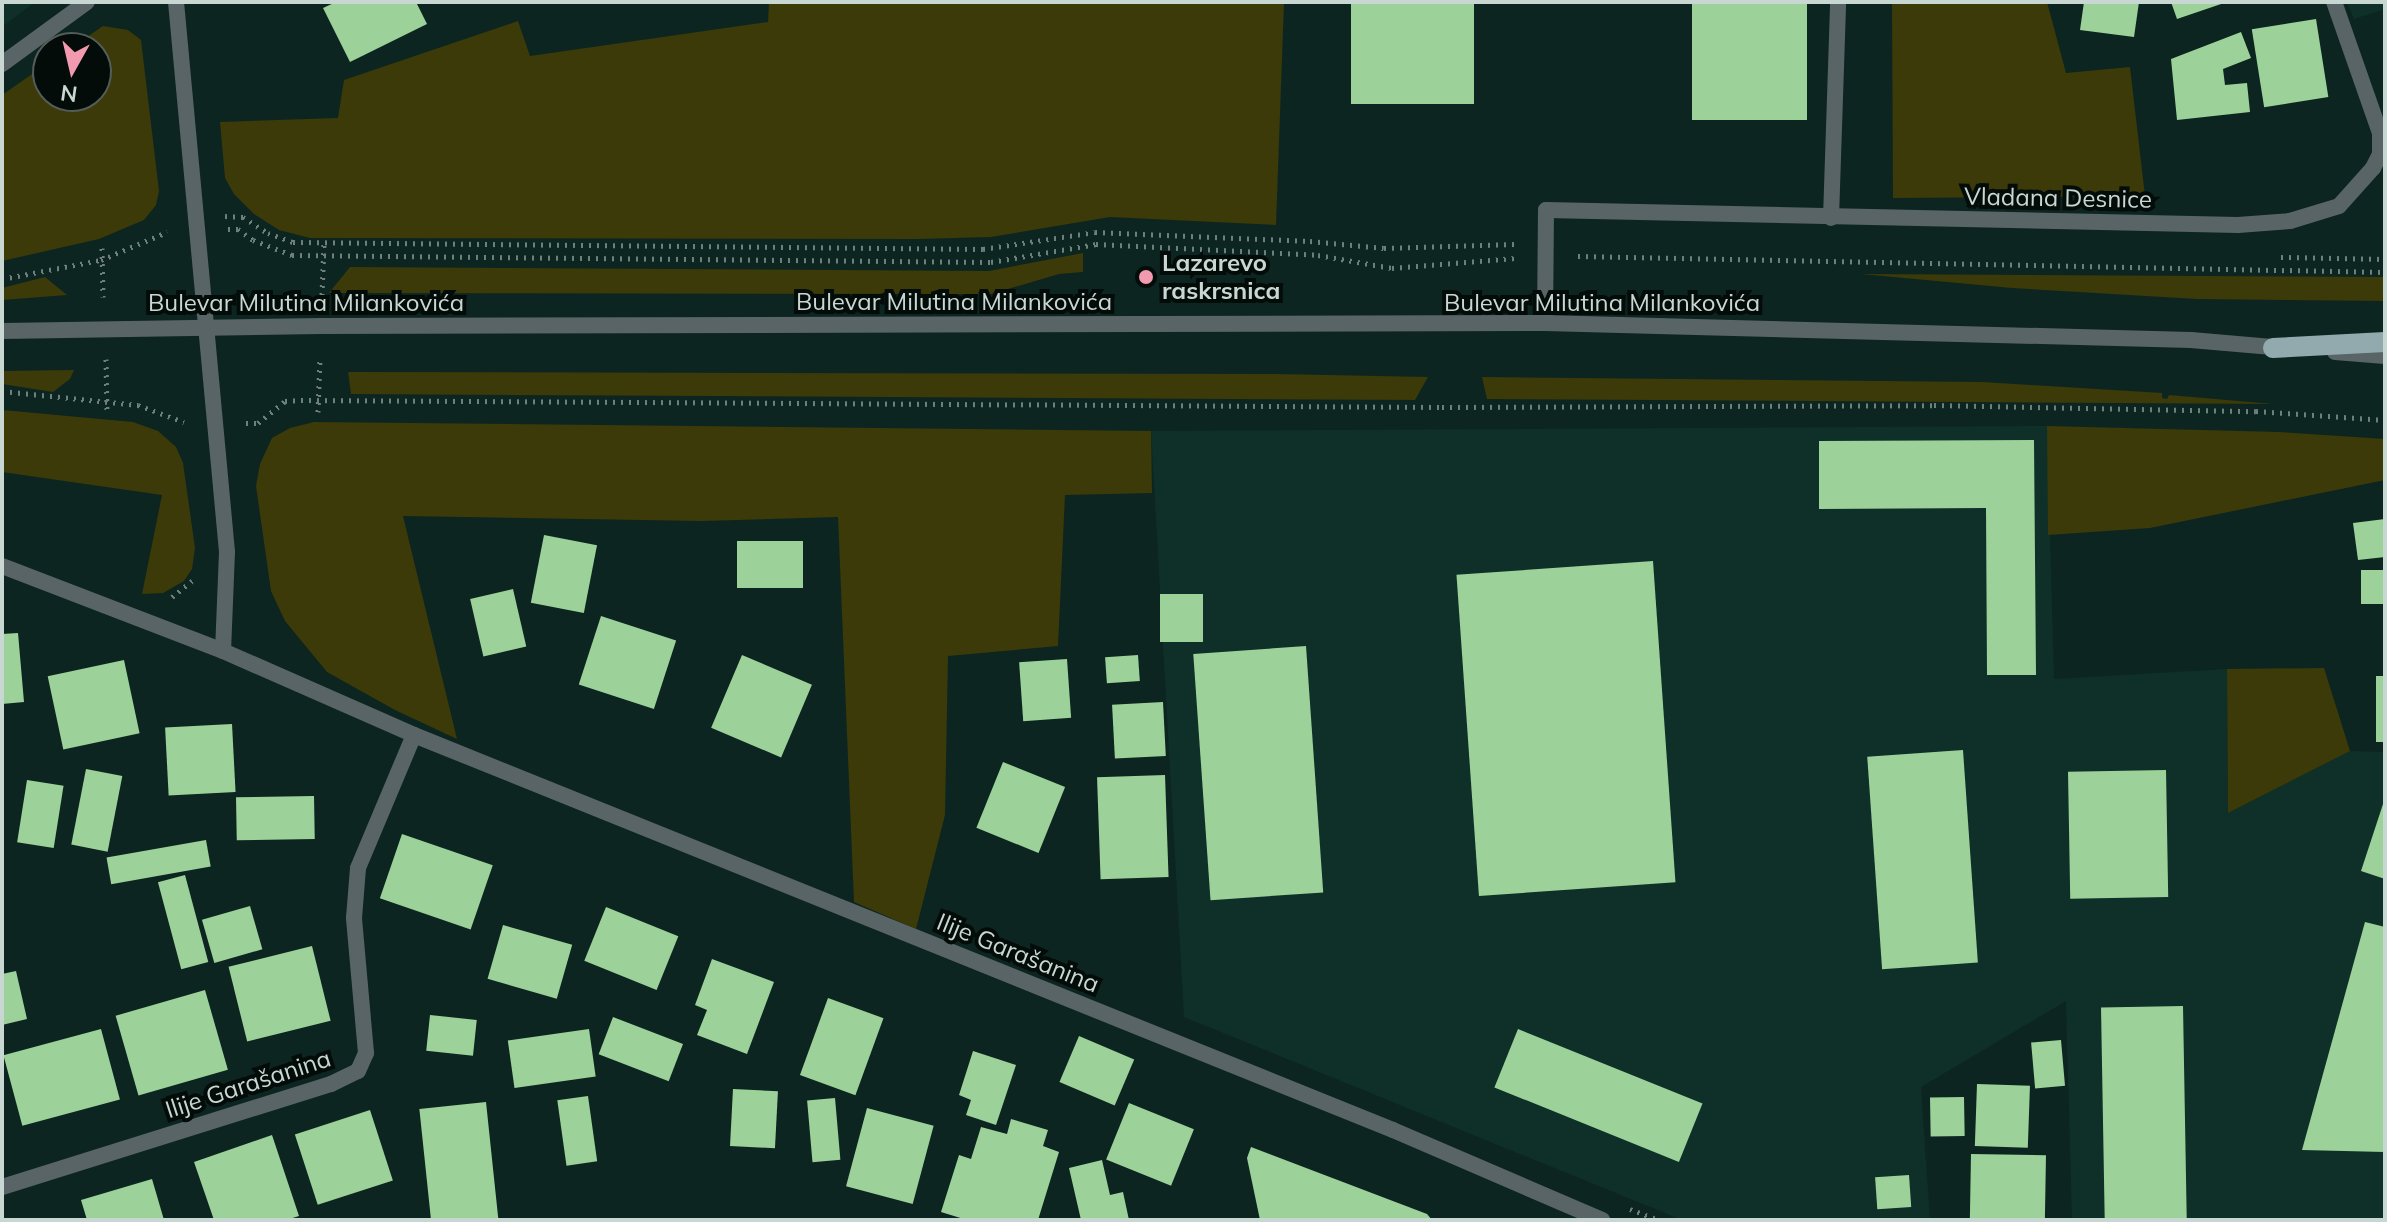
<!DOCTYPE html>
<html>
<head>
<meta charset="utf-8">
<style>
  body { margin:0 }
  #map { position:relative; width:2387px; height:1222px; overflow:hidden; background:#0d2520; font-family:Mulish,sans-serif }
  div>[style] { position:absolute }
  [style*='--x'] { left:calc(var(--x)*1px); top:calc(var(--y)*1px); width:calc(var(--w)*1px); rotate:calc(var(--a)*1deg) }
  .built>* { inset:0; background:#0e3029 }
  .green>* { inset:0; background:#3b3a08 }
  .building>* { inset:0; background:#9cd299; transform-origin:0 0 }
  .path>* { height:5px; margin-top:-2.5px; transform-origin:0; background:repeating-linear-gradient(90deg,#6d807c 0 2px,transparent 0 8px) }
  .service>* { height:16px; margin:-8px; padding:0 8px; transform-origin:8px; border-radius:8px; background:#596467 }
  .minor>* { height:16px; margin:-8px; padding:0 8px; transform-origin:8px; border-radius:8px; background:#596467 }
  .tertiary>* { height:16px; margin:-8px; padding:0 8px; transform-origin:8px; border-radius:8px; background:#596467 }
  .primary>* { height:20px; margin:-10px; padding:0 10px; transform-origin:10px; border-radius:10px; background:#92a9ae }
  .dots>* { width:22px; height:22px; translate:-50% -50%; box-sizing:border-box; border:4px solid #040c0a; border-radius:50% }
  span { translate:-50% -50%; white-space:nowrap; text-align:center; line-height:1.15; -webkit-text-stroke:8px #040c0a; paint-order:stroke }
  .street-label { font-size:24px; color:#c9d7d3 }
  .poi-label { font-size:24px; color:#c9d7d3; font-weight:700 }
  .left { translate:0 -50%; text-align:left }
  .frame { position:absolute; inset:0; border:4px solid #c9d7d3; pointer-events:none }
  .north { position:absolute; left:32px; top:32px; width:80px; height:80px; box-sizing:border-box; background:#040c0a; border:2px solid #535d5a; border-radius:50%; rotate:188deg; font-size:22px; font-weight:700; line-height:32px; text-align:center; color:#c9d7d3 }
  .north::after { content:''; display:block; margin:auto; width:28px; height:36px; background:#f29aaf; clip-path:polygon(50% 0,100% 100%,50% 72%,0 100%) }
</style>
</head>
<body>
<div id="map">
  <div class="built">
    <div style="clip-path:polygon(2px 2px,35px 2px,2px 27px)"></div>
    <div style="clip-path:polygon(2347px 2px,2385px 2px,2385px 9px,2354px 19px)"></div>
    <div style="clip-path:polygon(2047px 426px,2054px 679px,2227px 669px,2228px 813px,2350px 751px,2385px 752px,2385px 1220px,2072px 1220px,2066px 1001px,1921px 1087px,1930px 1220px,1682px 1220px,1184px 1017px,1151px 431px)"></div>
  </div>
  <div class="green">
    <div style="clip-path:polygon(769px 2px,1284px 2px,1276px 225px,1110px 217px,991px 237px,917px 239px,310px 238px,279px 230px,254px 214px,234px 194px,225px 178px,220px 122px,338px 118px,344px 80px,518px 21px,530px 56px,768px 22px)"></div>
    <div style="clip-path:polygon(1892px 2px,2047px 2px,2066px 73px,2130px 67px,2145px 196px,1893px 198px)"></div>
    <div style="clip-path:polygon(103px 26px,128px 30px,141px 40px,159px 191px,156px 205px,144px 220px,99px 239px,2px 261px,2px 95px,48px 63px,48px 96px,96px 96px,96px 48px,71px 48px)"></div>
    <div style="clip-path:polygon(1083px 253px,1083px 272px,1059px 274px,991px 294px,329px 293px,350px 267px,989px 271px)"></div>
    <div style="clip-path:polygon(1861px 274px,2385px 277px,2385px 301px,2197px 299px,2012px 288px)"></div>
    <div style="clip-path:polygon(45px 277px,67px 295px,2px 300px,2px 288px)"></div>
    <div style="clip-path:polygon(74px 370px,70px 379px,53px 392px,2px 384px,2px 371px)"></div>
    <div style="clip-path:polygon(348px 372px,1276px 374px,1428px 377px,1415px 400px,351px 394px)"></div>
    <div style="clip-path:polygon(1482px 377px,1983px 382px,2162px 393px,2162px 398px,2167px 399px,2169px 395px,2273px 404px,1487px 399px)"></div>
    <div style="clip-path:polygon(2px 410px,133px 422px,158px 431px,176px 447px,183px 463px,195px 548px,192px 569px,184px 581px,163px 593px,142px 594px,162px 495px,2px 472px)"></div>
    <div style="clip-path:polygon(314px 422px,1151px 431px,1152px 493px,1065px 495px,1058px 646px,948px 656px,945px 815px,916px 929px,854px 902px,838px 517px,702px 521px,403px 516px,457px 739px,395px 710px,327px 672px,285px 621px,271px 591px,256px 486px,260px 464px,272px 438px,290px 428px)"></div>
    <div style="clip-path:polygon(2047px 426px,2279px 432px,2385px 439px,2385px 480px,2150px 528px,2048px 535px)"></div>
    <div style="clip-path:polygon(2324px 668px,2350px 751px,2228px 813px,2227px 669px)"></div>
  </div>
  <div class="building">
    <div style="clip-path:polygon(336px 2px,416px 2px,427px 24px,350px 62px,323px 8px)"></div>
    <div style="left:1351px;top:2px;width:123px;height:102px"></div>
    <div style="left:1692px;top:2px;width:115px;height:118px"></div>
    <div style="clip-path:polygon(2084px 2px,2139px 2px,2134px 37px,2080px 30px)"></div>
    <div style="clip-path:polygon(2171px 2px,2224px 2px,2224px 3px,2177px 19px)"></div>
    <div style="left:2316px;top:19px;width:79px;height:65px;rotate:81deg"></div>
    <div style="clip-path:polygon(2241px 32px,2251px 58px,2223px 69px,2225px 85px,2247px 83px,2250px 112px,2177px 120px,2171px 59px)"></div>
    <div style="clip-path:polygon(2034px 440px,2036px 675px,1987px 675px,1986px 508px,1819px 509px,1819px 441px)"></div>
    <div style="clip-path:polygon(2385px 519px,2385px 557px,2358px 560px,2353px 523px)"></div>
    <div style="left:544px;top:535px;width:54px;height:69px;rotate:11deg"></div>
    <div style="left:737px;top:541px;width:66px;height:47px"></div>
    <div style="left:1653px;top:561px;width:322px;height:197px;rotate:86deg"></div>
    <div style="left:2385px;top:570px;width:34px;height:24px;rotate:90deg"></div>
    <div style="left:513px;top:589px;width:59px;height:44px;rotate:77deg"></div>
    <div style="left:1160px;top:594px;width:43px;height:48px"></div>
    <div style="left:601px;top:616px;width:79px;height:72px;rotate:18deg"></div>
    <div style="clip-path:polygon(18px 633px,24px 702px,2px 704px,2px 634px)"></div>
    <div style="left:1306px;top:646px;width:247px;height:113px;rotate:86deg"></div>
    <div style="left:742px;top:655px;width:76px;height:79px;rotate:23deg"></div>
    <div style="left:1138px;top:655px;width:26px;height:33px;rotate:86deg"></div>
    <div style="left:1067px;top:659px;width:59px;height:48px;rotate:86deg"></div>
    <div style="left:124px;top:660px;width:75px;height:78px;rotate:78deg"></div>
    <div style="left:2376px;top:676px;width:9px;height:66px"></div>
    <div style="left:1163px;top:702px;width:54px;height:51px;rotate:87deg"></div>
    <div style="left:232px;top:724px;width:68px;height:67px;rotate:87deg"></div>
    <div style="left:1963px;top:750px;width:213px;height:96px;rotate:86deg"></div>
    <div style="left:1003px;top:762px;width:67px;height:71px;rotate:22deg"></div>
    <div style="left:86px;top:769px;width:37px;height:77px;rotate:11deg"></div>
    <div style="left:2166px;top:770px;width:127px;height:98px;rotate:89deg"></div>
    <div style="left:1165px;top:775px;width:102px;height:68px;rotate:88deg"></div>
    <div style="left:27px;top:780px;width:37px;height:63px;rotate:9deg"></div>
    <div style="left:314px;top:796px;width:43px;height:78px;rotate:89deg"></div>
    <div style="clip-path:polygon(2385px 798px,2385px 879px,2361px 871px)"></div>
    <div style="left:402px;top:834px;width:96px;height:68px;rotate:19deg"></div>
    <div style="left:206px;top:840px;width:27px;height:101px;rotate:80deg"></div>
    <div style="left:185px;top:875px;width:90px;height:28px;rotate:75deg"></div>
    <div style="left:250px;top:906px;width:45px;height:50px;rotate:74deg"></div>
    <div style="left:606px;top:907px;width:78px;height:58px;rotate:22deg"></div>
    <div style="clip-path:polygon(2365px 922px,2385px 927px,2385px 1152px,2302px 1150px)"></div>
    <div style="left:503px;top:925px;width:72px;height:56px;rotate:16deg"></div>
    <div style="left:312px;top:946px;width:77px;height:86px;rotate:76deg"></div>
    <div style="clip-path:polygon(712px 959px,774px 982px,747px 1054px,697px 1035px,707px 1010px,695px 1005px)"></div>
    <div style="clip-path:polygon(16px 971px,27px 1019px,2px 1025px,2px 974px)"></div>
    <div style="left:205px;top:990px;width:83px;height:93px;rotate:74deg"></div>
    <div style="left:828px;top:998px;width:59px;height:82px;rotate:20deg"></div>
    <div style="left:2183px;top:1006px;width:214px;height:82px;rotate:89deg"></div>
    <div style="left:430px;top:1015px;width:47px;height:36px;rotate:6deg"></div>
    <div style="left:613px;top:1017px;width:75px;height:40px;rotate:21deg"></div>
    <div style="left:101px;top:1029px;width:73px;height:101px;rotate:75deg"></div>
    <div style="left:589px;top:1029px;width:48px;height:82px;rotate:82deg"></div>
    <div style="left:1518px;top:1029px;width:199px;height:63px;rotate:22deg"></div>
    <div style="left:1079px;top:1036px;width:60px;height:50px;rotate:23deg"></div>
    <div style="left:2061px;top:1040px;width:46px;height:30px;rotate:85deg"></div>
    <div style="clip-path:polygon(973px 1051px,1016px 1065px,996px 1125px,966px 1115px,971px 1100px,959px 1095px)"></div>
    <div style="left:1977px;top:1084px;width:53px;height:62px;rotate:2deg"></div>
    <div style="left:733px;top:1089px;width:45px;height:57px;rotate:3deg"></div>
    <div style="left:588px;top:1096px;width:66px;height:31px;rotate:82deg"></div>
    <div style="left:1964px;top:1097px;width:39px;height:34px;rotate:89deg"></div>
    <div style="left:835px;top:1098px;width:62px;height:28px;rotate:85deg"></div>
    <div style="left:486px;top:1102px;width:119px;height:67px;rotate:84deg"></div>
    <div style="left:1129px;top:1103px;width:70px;height:61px;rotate:22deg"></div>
    <div style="left:867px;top:1108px;width:69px;height:81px;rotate:15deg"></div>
    <div style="left:370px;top:1110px;width:74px;height:79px;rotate:72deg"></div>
    <div style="clip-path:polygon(1011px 1119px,1048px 1130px,1043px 1146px,1059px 1152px,1038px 1220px,967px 1220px,941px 1212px,959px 1155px,971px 1159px,981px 1127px,1007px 1134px)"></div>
    <div style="clip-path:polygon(272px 1135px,299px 1216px,286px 1220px,214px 1220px,194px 1162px)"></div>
    <div style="clip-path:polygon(1251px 1147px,1427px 1214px,1432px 1220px,1260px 1220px,1247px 1158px)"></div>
    <div style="left:1971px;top:1154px;width:75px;height:66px;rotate:1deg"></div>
    <div style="clip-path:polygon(1102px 1160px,1110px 1195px,1123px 1192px,1129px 1220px,1081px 1220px,1069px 1168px)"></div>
    <div style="left:1909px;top:1175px;width:32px;height:34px;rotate:86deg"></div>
    <div style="clip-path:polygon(152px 1179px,164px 1220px,87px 1220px,81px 1200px)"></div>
  </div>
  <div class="path">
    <div style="--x:225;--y:216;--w:18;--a:3"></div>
    <div style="--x:243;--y:217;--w:30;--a:33"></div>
    <div style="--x:268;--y:233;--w:27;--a:20"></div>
    <div style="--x:293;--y:242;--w:690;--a:0.58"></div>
    <div style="--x:983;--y:249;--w:113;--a:-8.6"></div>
    <div style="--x:1095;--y:232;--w:215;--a:2.4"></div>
    <div style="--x:1310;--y:241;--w:74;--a:5.4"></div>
    <div style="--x:1384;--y:248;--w:131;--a:-1.7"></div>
    <div style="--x:228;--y:229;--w:10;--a:0"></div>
    <div style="--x:238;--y:229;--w:19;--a:36"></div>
    <div style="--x:253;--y:240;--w:42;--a:21"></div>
    <div style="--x:292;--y:255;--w:699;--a:0.57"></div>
    <div style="--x:991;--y:262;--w:107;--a:-9.7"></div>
    <div style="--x:1096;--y:244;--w:222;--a:2.8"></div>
    <div style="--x:1318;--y:255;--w:75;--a:10"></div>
    <div style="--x:1392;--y:268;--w:124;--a:-4.6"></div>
    <div style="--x:102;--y:248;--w:49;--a:88.8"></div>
    <div style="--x:1578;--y:256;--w:807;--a:1.14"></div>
    <div style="--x:2281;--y:257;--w:104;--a:1.1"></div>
    <div style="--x:2;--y:279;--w:101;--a:-10.9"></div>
    <div style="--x:101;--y:260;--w:72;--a:-23"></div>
    <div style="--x:322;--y:295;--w:52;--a:-87.8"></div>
    <div style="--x:106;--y:359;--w:51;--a:88.9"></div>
    <div style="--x:2;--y:391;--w:137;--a:5.9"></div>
    <div style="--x:138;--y:405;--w:49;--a:20.3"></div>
    <div style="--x:318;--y:412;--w:55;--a:-87.9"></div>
    <div style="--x:246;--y:423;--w:12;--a:0"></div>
    <div style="--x:258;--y:423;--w:35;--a:-39"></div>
    <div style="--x:285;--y:401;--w:16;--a:-4"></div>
    <div style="--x:301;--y:400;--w:1141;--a:0.35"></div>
    <div style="--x:1442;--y:407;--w:492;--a:-0.2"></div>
    <div style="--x:1934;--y:405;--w:322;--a:1.1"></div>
    <div style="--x:2256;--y:411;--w:129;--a:4"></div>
    <div style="--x:172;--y:597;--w:26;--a:-39"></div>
    <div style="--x:1630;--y:1209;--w:31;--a:21"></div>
  </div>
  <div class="service">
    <div style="--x:1831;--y:218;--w:216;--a:-88.1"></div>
  </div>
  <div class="minor">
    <div style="--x:176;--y:2;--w:552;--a:84.7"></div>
    <div style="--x:227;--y:552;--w:99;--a:92.3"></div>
    <div style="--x:2;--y:64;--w:105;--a:-36.1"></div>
    <div style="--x:1545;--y:323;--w:113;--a:-89.5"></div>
    <div style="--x:1546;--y:210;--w:692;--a:1.24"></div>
    <div style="--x:2238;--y:225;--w:52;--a:-4.4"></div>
    <div style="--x:2290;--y:221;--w:51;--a:-17"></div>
    <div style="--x:2339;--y:206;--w:51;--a:-48.2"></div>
    <div style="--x:2373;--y:168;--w:16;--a:-63"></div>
    <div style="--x:2380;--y:154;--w:21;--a:-90"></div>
    <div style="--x:2380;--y:133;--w:139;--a:-109.3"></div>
    <div style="--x:2;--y:566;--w:237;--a:21"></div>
    <div style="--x:223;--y:651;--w:209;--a:23.7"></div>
    <div style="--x:414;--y:735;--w:1056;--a:21.97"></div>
    <div style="--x:1393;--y:1130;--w:228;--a:23.3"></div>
    <div style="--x:2;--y:1187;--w:345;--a:-17.4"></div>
    <div style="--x:331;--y:1084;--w:30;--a:-26"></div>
    <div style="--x:358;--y:1071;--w:20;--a:-66"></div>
    <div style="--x:366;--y:1053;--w:136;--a:-95.1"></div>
    <div style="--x:354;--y:918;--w:50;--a:-85.4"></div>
    <div style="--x:358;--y:868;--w:144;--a:-67.2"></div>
  </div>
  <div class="tertiary">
    <div style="--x:2;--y:331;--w:319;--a:-0.9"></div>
    <div style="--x:321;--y:326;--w:1224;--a:-0.14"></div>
    <div style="--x:1545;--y:323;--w:646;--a:1.51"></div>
    <div style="--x:2191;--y:340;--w:93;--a:4.9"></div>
    <div style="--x:2335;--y:352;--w:50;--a:4.6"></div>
  </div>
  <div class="primary">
    <div style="--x:2273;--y:348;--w:112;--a:-3.1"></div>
  </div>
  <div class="dots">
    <div style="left:1146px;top:277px;background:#f29aaf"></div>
  </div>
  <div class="street-label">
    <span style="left:2058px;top:198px;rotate:1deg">Vladana Desnice</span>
    <span style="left:954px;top:302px">Bulevar Milutina Milankovića</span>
    <span style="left:306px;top:303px">Bulevar Milutina Milankovića</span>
    <span style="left:1602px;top:303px">Bulevar Milutina Milankovića</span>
    <span style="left:1018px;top:953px;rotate:22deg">Ilije Garašanina</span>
    <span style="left:248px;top:1084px;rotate:-18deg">Ilije Garašanina</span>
  </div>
  <div class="poi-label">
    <span class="left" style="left:1162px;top:277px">Lazarevo<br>raskrsnica</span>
  </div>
  <div class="frame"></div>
  <div class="north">N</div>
</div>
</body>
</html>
